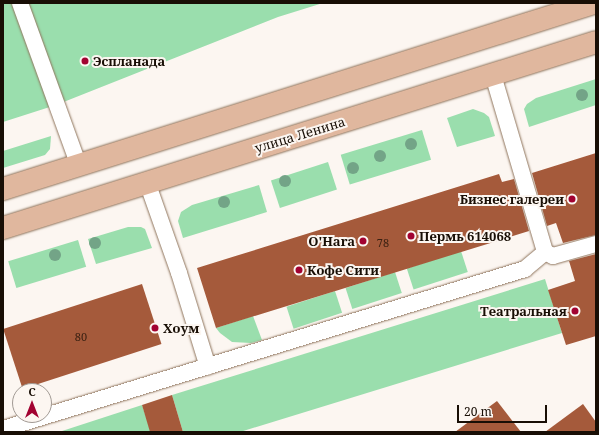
<!DOCTYPE html>
<html>
<head>
<meta charset="utf-8">
<style>
  body { margin:0 }
  #map { position:relative; width:599px; height:435px; overflow:hidden; background:#fcf6f1; font-family:"Noto Serif",serif }
  div>[style] { position:absolute }
  [style*='--x'] { left:calc(var(--x)*1px); top:calc(var(--y)*1px); width:calc(var(--w)*1px); rotate:calc(var(--a)*1deg) }
  .green>* { inset:0; background:#9adead; transform-origin:0 0 }
  .building>* { inset:0; background:#a55a3b; transform-origin:0 0 }
  .roads { filter:drop-shadow(0 0 1px #8f755d) drop-shadow(0 0 1px #8f755d) }
  .service>* { height:16px; margin:-8px; padding:0 8px; transform-origin:8px; border-radius:8px; background:#fff }
  .primary>* { height:22px; margin:-11px; padding:0 11px; transform-origin:11px; border-radius:11px; background:#e0b79e }
  .trees>* { width:12px; height:12px; margin:-6px; border-radius:50%; background:#73a487 }
  .dots>* { width:11px; height:11px; translate:-50% -50%; box-sizing:border-box; border:2px solid #fcf6f1; border-radius:50% }
  span { translate:-50% -50%; white-space:nowrap; text-align:center; line-height:1.15; -webkit-text-stroke:4px #fcf6f1; paint-order:stroke }
  .number-label { font-size:11px; color:#3b2112 }
  .number-label span { -webkit-text-stroke-width:0 }
  .poi-label { font-size:13px; color:#180e05; font-weight:700 }
  .left { translate:0 -50%; text-align:left }
  .right { translate:-100% -50%; text-align:right }
  .street-label { font-size:13px; color:#180e05 }
  .frame { position:absolute; inset:0; border:4px solid #180e05; pointer-events:none }
  .north { position:absolute; left:12px; top:383px; width:40px; height:40px; box-sizing:border-box; background:#fcf6f1; border:1px solid #a19993; border-radius:50%; rotate:0deg; font-size:11px; font-weight:700; line-height:16px; text-align:center; color:#180e05 }
  .north::after { content:''; display:block; margin:auto; width:14px; height:18px; background:#a20231; clip-path:polygon(50% 0,100% 100%,50% 72%,0 100%) }
  .scale { position:absolute; left:457px; top:405px; width:90px; height:18px; box-sizing:border-box; border:2px solid #180e05; border-top:0; padding-left:5px; font-size:12px; line-height:14px; white-space:nowrap; color:#180e05; -webkit-text-stroke:3px #fcf6f1; paint-order:stroke }
</style>
</head>
<body>
<div id="map">
  <div class="green">
    <div style="clip-path:polygon(3px 3px,323px 3px,278px 17px,56px 105px,3px 122px)"></div>
    <div style="clip-path:polygon(596px 79px,596px 105px,529px 127px,524px 109px,527px 104px,536px 98px)"></div>
    <div style="clip-path:polygon(473px 109px,484px 113px,489px 117px,495px 136px,457px 147px,447px 118px)"></div>
    <div style="left:422px;top:130px;width:31px;height:85px;rotate:73deg"></div>
    <div style="clip-path:polygon(51px 136px,50px 149px,45px 155px,3px 168px,3px 151px)"></div>
    <div style="left:328px;top:162px;width:29px;height:60px;rotate:72deg"></div>
    <div style="clip-path:polygon(259px 185px,267px 212px,183px 238px,178px 221px,181px 212px,192px 205px)"></div>
    <div style="clip-path:polygon(128px 227px,141px 227px,145px 229px,152px 248px,96px 264px,88px 239px)"></div>
    <div style="left:78px;top:240px;width:28px;height:73px;rotate:73deg"></div>
    <div style="left:461px;top:251px;width:22px;height:57px;rotate:72deg"></div>
    <div style="left:395px;top:272px;width:22px;height:52px;rotate:72deg"></div>
    <div style="clip-path:polygon(545px 279px,562px 333px,240px 432px,183px 432px,172px 395px)"></div>
    <div style="left:335px;top:291px;width:23px;height:51px;rotate:72deg"></div>
    <div style="clip-path:polygon(253px 316px,262px 340px,251px 343px,232px 342px,220px 333px,216px 328px)"></div>
    <div style="clip-path:polygon(142px 405px,151px 432px,59px 432px)"></div>
  </div>
  <div class="building">
    <div style="clip-path:polygon(596px 153px,596px 235px,563px 243px,556px 223px,547px 226px,532px 173px)"></div>
    <div style="clip-path:polygon(499px 174px,502px 182px,514px 179px,529px 231px,216px 328px,197px 268px)"></div>
    <div style="clip-path:polygon(596px 254px,596px 336px,566px 345px,548px 290px,575px 281px,569px 261px)"></div>
    <div style="left:142px;top:284px;width:63px;height:146px;rotate:72deg"></div>
    <div style="clip-path:polygon(172px 395px,183px 432px,150px 432px,142px 405px)"></div>
    <div style="clip-path:polygon(497px 401px,521px 432px,455px 432px)"></div>
    <div style="clip-path:polygon(583px 404px,596px 422px,596px 432px,545px 432px)"></div>
  </div>
  <div class="roads">
    <div class="service">
      <div style="--x:20;--y:3;--w:173;--a:70.1"></div>
      <div style="--x:493;--y:75;--w:184;--a:73.6"></div>
      <div style="--x:545;--y:252;--w:9;--a:27"></div>
      <div style="--x:553;--y:256;--w:45;--a:-15.6"></div>
      <div style="--x:147;--y:182;--w:96;--a:70.6"></div>
      <div style="--x:179;--y:273;--w:98;--a:72.9"></div>
      <div style="--x:3;--y:429;--w:546;--a:-17.04"></div>
      <div style="--x:525;--y:269;--w:26;--a:-40"></div>
    </div>
    <div class="primary">
      <div style="--x:3;--y:189;--w:620;--a:-17.47"></div>
      <div style="--x:3;--y:228;--w:621;--a:-17.41"></div>
    </div>
  </div>
  <div class="trees">
    <div style="left:582px;top:95px"></div>
    <div style="left:411px;top:144px"></div>
    <div style="left:380px;top:156px"></div>
    <div style="left:353px;top:168px"></div>
    <div style="left:285px;top:181px"></div>
    <div style="left:224px;top:202px"></div>
    <div style="left:95px;top:243px"></div>
    <div style="left:55px;top:255px"></div>
  </div>
  <div class="dots">
    <div style="left:85px;top:61px;background:#a20231"></div>
    <div style="left:572px;top:199px;background:#a20231"></div>
    <div style="left:411px;top:236px;background:#a20231"></div>
    <div style="left:363px;top:241px;background:#a20231"></div>
    <div style="left:299px;top:270px;background:#a20231"></div>
    <div style="left:575px;top:311px;background:#a20231"></div>
    <div style="left:155px;top:328px;background:#a20231"></div>
  </div>
  <div class="number-label">
    <span style="left:383px;top:243px">78</span>
    <span style="left:81px;top:337px">80</span>
  </div>
  <div class="poi-label">
    <span class="left" style="left:93px;top:61px">Эспланада</span>
    <span class="right" style="left:564px;top:199px">Бизнес галереи</span>
    <span class="left" style="left:419px;top:236px">Пермь 614068</span>
    <span class="right" style="left:355px;top:241px">O'Hara</span>
    <span class="left" style="left:307px;top:270px">Кофе Сити</span>
    <span class="right" style="left:567px;top:311px">Театральная</span>
    <span class="left" style="left:163px;top:328px">Хоум</span>
  </div>
  <div class="street-label">
    <span style="left:300px;top:135px;rotate:-17deg">улица Ленина</span>
  </div>
  <div class="frame"></div>
  <div class="north">С</div>
  <div class="scale">20 m</div>
</div>
</body>
</html>
